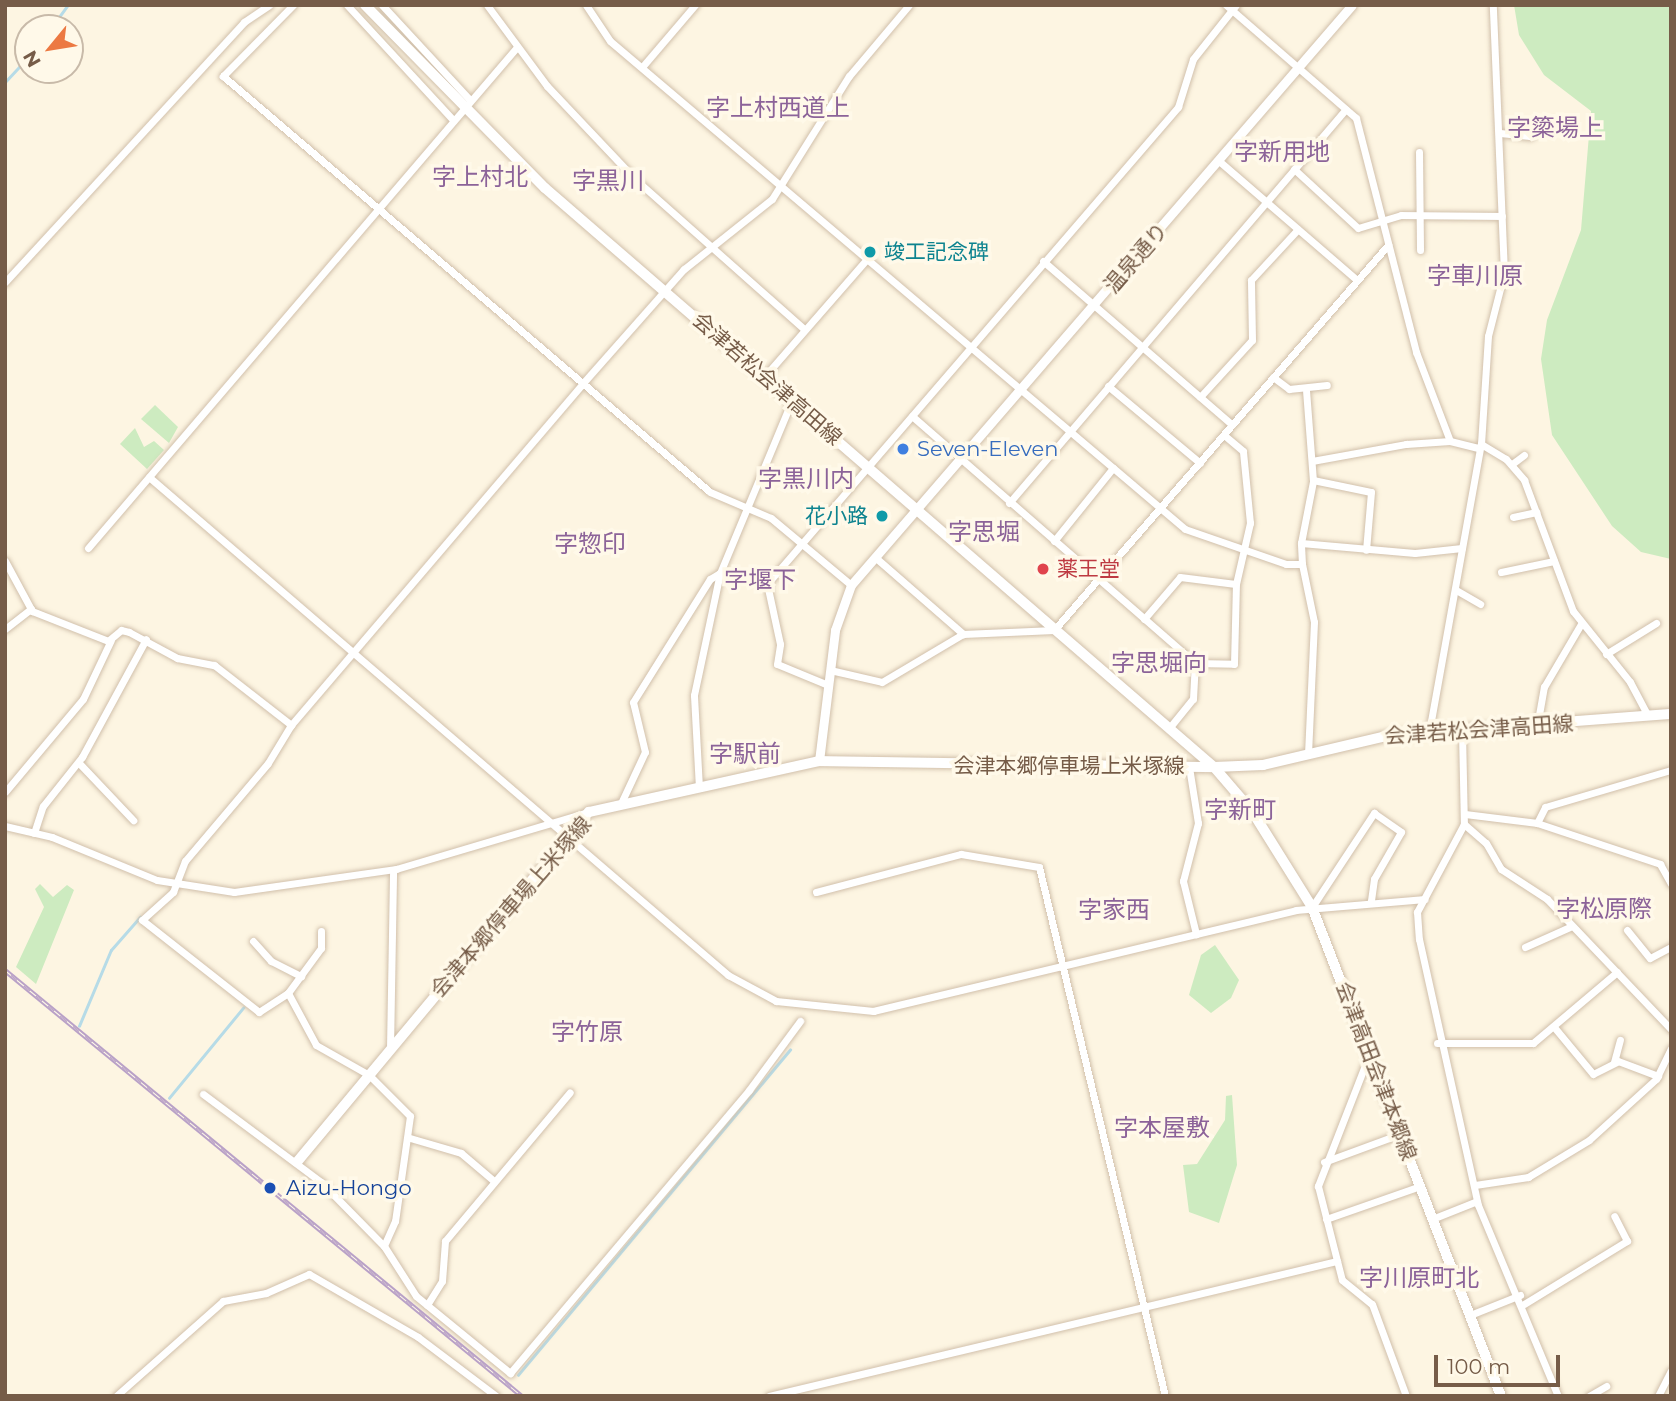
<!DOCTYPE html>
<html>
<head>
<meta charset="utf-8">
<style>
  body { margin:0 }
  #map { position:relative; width:1676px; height:1401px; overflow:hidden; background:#fdf5e2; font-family:Montserrat,"Noto Sans JP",sans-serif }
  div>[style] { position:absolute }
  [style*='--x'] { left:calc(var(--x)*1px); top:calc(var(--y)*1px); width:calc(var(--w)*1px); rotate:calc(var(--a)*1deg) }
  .green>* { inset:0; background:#cdebc0 }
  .stream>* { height:2.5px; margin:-1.25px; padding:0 1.25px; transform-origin:1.25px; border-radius:1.25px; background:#b6dbe7 }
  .roads { filter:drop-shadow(0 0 2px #d1c0ab) drop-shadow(0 0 2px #d1c0ab) }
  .minor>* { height:7px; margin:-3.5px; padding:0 3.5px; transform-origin:3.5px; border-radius:3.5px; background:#fff }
  .tertiary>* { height:9px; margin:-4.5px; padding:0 4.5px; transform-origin:4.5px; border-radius:4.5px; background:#fff }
  .secondary>* { height:10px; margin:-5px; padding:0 5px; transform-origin:5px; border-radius:5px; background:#fff }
  .rail>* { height:5px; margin-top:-2.5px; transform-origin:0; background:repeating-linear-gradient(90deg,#fff9e9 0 8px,#b9a1c7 0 16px); box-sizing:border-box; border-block:2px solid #b9a1c7 }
  .dots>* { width:19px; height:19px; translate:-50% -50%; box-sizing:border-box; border:4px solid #fff9e9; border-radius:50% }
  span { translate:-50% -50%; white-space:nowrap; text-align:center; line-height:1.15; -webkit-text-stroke:7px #fff9e9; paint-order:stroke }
  .culture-label { font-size:21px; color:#0d838f }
  .left { translate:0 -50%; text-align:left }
  .right { translate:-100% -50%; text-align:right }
  .street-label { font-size:21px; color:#765c48 }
  .shop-label { font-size:21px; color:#366cbe }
  .health-label { font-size:21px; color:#be3a42 }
  .transit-label { font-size:21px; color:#164399 }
  .quarter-label { font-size:24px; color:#8c6399 }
  .frame { position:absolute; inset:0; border:7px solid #765c48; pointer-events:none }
  .north { position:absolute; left:14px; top:14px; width:70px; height:70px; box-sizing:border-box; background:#fff9e9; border:2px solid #c8baa9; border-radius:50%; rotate:240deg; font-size:19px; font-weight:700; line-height:28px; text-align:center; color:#765c48 }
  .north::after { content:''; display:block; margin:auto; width:24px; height:32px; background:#ec7942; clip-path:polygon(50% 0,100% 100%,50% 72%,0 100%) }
  .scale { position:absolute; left:1434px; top:1355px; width:126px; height:32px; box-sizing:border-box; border:4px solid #765c48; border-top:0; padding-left:9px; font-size:21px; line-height:24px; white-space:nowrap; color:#765c48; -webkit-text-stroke:5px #fff9e9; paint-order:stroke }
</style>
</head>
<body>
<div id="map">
  <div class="green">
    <div style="clip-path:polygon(1514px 5px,1671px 5px,1671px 559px,1641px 552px,1612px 526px,1552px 435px,1541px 359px,1547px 320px,1581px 230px,1591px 111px,1544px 75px,1519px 35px)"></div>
    <div style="clip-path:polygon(155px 405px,178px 427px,169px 443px,141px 419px)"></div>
    <div style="clip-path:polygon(135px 428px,144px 447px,154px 441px,164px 450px,147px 469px,120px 444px)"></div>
    <div style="clip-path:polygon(40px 884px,53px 897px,67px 885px,74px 890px,36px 984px,16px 967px,44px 907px,35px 889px)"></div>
    <div style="clip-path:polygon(1215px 945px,1239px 980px,1231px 998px,1211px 1013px,1189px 995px,1201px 955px)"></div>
    <div style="clip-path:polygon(1232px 1095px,1237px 1165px,1219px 1223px,1189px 1212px,1183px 1165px,1197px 1164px,1225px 1120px,1226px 1096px)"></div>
  </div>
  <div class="stream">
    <div style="--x:51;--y:28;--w:29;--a:-54"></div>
    <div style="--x:5;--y:82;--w:34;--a:-47"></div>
    <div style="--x:79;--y:1026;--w:82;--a:-67.2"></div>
    <div style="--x:111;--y:950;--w:44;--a:-48.7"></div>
    <div style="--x:169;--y:1098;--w:117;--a:-50.6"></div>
    <div style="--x:518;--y:1375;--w:424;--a:-50.1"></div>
  </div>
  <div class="roads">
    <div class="minor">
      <div style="--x:293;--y:5;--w:100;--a:134.6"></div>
      <div style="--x:223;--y:76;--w:640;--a:40.5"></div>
      <div style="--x:710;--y:492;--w:66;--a:23.1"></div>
      <div style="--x:771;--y:518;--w:104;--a:39.9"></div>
      <div style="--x:347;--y:5;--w:156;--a:47.3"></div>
      <div style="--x:382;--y:5;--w:129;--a:47.2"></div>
      <div style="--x:487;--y:5;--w:101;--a:53.5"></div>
      <div style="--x:547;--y:86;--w:128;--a:46.6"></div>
      <div style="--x:635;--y:179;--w:227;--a:41.6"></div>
      <div style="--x:586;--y:5;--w:43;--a:56.3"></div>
      <div style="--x:610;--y:41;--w:754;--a:40.32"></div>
      <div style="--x:1185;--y:529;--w:107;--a:19.1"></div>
      <div style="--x:1286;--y:564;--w:16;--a:0"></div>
      <div style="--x:1302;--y:564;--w:21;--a:-93"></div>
      <div style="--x:1301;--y:543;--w:114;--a:5"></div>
      <div style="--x:1415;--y:553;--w:47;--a:-6.1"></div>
      <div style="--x:1226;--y:5;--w:172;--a:41"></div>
      <div style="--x:1356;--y:118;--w:242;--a:75.6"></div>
      <div style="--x:1416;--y:352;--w:95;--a:69.1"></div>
      <div style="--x:642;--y:67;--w:82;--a:-49.5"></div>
      <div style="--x:1500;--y:133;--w:30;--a:6"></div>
      <div style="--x:1530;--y:136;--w:28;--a:-30"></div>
      <div style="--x:1554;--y:122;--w:17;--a:17"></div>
      <div style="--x:1419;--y:152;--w:98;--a:89.4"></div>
      <div style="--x:1219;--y:161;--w:182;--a:40.8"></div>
      <div style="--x:1294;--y:169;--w:87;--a:42.7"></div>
      <div style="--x:1358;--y:228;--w:45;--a:-16.8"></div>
      <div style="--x:1401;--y:215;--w:101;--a:0.6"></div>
      <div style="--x:1043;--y:261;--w:250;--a:40.9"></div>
      <div style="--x:5;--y:282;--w:353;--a:-47.4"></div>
      <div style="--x:244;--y:22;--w:30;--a:-34"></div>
      <div style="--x:764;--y:377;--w:157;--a:-48.9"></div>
      <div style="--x:1273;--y:377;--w:20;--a:37"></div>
      <div style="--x:1289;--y:389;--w:38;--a:-6"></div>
      <div style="--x:1108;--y:386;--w:120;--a:39.9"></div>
      <div style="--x:1200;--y:397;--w:77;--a:-47.6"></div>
      <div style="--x:1252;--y:340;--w:60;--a:-91"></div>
      <div style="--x:1251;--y:280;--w:69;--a:-47.3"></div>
      <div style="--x:912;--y:416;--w:376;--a:41.1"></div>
      <div style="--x:1195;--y:663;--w:39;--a:1"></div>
      <div style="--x:1234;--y:664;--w:80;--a:-88.6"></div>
      <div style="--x:1236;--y:584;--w:63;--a:-77.1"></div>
      <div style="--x:1250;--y:523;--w:72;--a:-95.6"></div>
      <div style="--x:1243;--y:451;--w:25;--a:-140"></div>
      <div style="--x:1481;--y:444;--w:29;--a:31"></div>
      <div style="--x:1506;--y:459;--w:28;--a:49"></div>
      <div style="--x:1524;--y:480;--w:140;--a:69.5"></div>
      <div style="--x:1573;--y:611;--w:91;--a:51.2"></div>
      <div style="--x:1630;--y:682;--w:38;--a:62"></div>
      <div style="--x:1312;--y:461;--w:96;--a:-10.3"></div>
      <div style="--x:1406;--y:444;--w:44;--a:-3.9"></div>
      <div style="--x:1450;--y:441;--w:30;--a:14"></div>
      <div style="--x:1512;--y:464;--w:15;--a:-37"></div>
      <div style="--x:149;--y:477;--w:764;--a:40.7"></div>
      <div style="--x:728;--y:975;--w:55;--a:28.4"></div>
      <div style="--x:776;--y:1001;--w:98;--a:5.9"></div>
      <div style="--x:873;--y:1011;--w:435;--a:-13.4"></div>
      <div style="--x:1296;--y:910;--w:129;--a:-4.9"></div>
      <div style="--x:1313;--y:480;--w:59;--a:11.7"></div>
      <div style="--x:1371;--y:492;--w:58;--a:94.9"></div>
      <div style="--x:1009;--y:503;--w:518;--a:-49.46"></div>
      <div style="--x:1513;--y:517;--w:24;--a:-12"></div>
      <div style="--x:1054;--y:541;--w:94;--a:-51.1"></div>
      <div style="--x:1301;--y:543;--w:63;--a:-79"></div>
      <div style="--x:1313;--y:481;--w:90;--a:-94.4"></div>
      <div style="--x:88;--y:548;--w:660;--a:-49.43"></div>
      <div style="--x:876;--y:558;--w:116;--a:41.1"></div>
      <div style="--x:5;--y:561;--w:57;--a:61.6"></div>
      <div style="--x:32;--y:611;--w:82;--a:21.5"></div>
      <div style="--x:108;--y:641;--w:17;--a:-40"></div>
      <div style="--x:121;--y:630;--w:8;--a:14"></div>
      <div style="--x:129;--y:632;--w:55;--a:28.4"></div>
      <div style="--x:177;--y:658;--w:38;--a:11"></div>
      <div style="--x:214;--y:665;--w:98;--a:37.9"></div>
      <div style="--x:1302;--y:564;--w:59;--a:78.3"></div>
      <div style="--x:1314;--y:622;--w:132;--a:92.6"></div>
      <div style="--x:1501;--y:572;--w:54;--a:-11.7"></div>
      <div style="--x:1456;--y:590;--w:28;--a:30"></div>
      <div style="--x:1144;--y:619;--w:55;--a:-49.4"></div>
      <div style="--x:1180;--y:577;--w:56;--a:7.1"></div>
      <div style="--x:5;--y:629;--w:33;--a:-38"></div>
      <div style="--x:1606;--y:654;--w:59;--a:-31.8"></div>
      <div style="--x:830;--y:670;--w:53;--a:13"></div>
      <div style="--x:882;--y:682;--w:94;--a:-30.7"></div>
      <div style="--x:963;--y:634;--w:91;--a:-2.5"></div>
      <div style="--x:1054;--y:630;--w:510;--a:-49.06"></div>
      <div style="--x:828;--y:685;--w:55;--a:-157.6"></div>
      <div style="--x:777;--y:664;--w:20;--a:-81"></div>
      <div style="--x:780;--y:644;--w:61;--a:-102.2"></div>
      <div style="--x:767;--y:584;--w:630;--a:-49.25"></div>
      <div style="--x:1178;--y:107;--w:50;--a:-72.6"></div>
      <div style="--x:1193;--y:59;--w:69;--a:-51.5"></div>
      <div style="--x:1537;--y:726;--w:40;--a:-80"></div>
      <div style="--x:1544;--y:687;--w:73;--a:-59.6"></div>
      <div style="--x:1170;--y:727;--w:36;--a:-51"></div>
      <div style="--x:1193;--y:699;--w:36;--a:-87"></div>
      <div style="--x:1429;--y:732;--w:293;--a:-79.8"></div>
      <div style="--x:1481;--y:444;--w:108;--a:-86.3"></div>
      <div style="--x:1488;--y:336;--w:65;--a:-75.7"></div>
      <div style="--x:1504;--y:273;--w:268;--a:-92.4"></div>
      <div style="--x:1462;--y:732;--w:92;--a:88.8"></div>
      <div style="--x:1464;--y:824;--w:100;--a:118.1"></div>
      <div style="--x:1417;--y:912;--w:27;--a:86"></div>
      <div style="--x:1419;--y:939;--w:272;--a:77.5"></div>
      <div style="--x:1478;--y:1205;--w:207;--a:67.3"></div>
      <div style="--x:79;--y:763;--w:79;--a:46.5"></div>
      <div style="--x:1189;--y:767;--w:57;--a:80.9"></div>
      <div style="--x:1198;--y:823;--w:60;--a:104.5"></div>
      <div style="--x:1183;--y:881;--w:55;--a:76.2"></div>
      <div style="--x:699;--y:788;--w:93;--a:-93.1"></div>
      <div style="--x:694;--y:695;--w:125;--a:-78"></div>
      <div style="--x:720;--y:573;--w:187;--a:-67.4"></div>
      <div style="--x:5;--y:792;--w:121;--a:-50"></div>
      <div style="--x:83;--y:699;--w:65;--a:-64.6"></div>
      <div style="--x:622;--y:801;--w:54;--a:-64.9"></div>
      <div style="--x:645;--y:752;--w:51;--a:-103.5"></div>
      <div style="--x:633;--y:702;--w:145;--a:-58"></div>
      <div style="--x:710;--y:579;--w:12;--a:-31"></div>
      <div style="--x:1465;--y:814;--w:73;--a:7.1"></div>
      <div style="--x:1537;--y:823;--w:18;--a:-63"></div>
      <div style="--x:1545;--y:807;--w:131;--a:-16.4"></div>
      <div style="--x:1537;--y:823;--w:130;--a:18.4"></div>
      <div style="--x:1660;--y:864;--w:23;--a:61"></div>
      <div style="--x:1464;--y:824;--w:29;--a:41"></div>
      <div style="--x:1486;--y:843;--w:30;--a:60"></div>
      <div style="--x:1501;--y:869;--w:55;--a:33.1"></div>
      <div style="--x:1547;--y:899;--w:180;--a:46.4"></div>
      <div style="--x:5;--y:826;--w:48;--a:13.2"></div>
      <div style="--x:52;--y:837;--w:113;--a:22.3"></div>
      <div style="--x:157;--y:880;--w:78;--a:8.9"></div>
      <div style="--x:234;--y:892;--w:164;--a:-8.1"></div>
      <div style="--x:396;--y:869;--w:201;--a:-16.5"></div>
      <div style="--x:34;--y:833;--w:28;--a:-72"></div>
      <div style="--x:43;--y:806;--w:63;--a:-51.5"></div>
      <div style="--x:82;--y:757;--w:134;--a:-61.5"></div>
      <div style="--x:816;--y:892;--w:150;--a:-14.7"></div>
      <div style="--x:961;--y:854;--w:79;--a:9.5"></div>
      <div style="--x:1039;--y:867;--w:544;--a:76.6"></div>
      <div style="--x:1312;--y:907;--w:113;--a:-56.6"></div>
      <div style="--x:1374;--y:813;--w:33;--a:35"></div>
      <div style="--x:1401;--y:832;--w:54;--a:119.9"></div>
      <div style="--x:1374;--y:879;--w:22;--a:98"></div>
      <div style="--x:1627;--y:930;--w:36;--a:51"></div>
      <div style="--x:1650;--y:958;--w:24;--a:-28"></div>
      <div style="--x:321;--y:931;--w:17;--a:90"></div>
      <div style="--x:321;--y:948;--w:56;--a:126.3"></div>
      <div style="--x:288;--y:993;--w:35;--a:147"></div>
      <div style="--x:259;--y:1012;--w:149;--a:-141.8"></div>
      <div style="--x:142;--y:920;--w:42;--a:-42.1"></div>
      <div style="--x:173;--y:892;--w:33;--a:-69"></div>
      <div style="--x:185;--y:861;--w:128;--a:-49.7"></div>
      <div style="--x:268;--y:763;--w:44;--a:-58.8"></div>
      <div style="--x:291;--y:725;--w:450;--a:-49.5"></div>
      <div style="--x:583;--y:383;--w:152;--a:-48.5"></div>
      <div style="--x:684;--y:269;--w:112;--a:-38.5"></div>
      <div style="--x:772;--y:199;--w:145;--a:-58"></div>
      <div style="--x:849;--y:76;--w:93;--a:-49.8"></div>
      <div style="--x:253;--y:941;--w:27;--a:48"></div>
      <div style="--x:271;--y:961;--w:34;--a:27"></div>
      <div style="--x:1525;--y:947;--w:49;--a:-24"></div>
      <div style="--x:288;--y:993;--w:59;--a:61.7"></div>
      <div style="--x:316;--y:1045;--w:61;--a:29.5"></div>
      <div style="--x:369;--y:1075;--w:58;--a:45"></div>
      <div style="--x:410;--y:1116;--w:106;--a:98.1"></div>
      <div style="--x:395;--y:1221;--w:27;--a:114"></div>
      <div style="--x:1554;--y:1027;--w:61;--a:50.3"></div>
      <div style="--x:1593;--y:1074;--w:28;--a:-27"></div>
      <div style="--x:1618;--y:1061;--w:43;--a:20.6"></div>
      <div style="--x:1437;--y:1043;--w:96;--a:0"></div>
      <div style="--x:1533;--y:1043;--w:110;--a:-40.2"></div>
      <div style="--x:390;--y:1048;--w:178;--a:-89"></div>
      <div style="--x:1369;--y:1055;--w:141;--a:111.3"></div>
      <div style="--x:1318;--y:1186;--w:97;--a:75.7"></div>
      <div style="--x:1342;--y:1280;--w:38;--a:39"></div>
      <div style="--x:1372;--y:1304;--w:98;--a:69.7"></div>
      <div style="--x:1614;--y:1062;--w:23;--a:-75"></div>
      <div style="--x:203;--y:1094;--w:147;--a:36.7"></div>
      <div style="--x:321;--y:1182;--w:90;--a:45.5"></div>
      <div style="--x:384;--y:1246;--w:59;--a:57.4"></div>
      <div style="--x:416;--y:1296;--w:122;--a:39.3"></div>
      <div style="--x:510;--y:1373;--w:370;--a:-49.8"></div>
      <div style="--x:749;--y:1090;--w:86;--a:-53.5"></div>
      <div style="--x:410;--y:1138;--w:53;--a:16.4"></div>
      <div style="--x:461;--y:1153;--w:43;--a:40.3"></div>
      <div style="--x:1324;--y:1162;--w:81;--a:-20.2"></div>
      <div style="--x:1475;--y:1185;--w:54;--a:-8.6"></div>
      <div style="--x:1528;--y:1177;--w:71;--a:-31.2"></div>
      <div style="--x:1589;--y:1140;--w:91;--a:-42.3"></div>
      <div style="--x:1656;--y:1079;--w:34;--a:-64"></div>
      <div style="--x:1326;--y:1219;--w:100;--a:-19.3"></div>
      <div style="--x:1432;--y:1219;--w:48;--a:-21.8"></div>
      <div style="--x:1524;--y:1304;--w:121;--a:-31.5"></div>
      <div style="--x:1627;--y:1241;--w:28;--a:-117"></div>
      <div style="--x:427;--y:1305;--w:28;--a:-58"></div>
      <div style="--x:442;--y:1281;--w:40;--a:-85.7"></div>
      <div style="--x:445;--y:1241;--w:194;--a:-50"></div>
      <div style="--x:1470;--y:1315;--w:54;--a:-21.8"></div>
      <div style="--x:116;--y:1396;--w:143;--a:-41.6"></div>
      <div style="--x:223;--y:1301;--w:44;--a:-10.5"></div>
      <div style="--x:266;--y:1293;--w:47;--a:-23.8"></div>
      <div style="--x:309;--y:1274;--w:126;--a:30"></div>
      <div style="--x:418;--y:1337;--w:98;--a:37.1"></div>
      <div style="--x:769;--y:1396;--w:584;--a:-13.37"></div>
      <div style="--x:1589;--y:1396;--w:20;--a:-30"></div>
      <div style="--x:1658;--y:1396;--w:28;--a:-63"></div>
    </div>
    <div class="tertiary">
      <div style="--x:819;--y:761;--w:132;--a:-83"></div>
      <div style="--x:835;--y:630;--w:48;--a:-70.4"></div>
      <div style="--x:851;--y:585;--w:766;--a:-49.18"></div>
    </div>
    <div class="secondary">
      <div style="--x:365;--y:5;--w:257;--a:45.5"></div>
      <div style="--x:545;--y:188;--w:885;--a:40.88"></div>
      <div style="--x:1214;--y:767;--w:49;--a:-2.3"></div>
      <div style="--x:1263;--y:765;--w:131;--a:-13.2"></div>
      <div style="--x:1391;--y:735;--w:281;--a:-4.3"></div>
      <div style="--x:297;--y:1162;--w:456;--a:-50.2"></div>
      <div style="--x:589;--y:812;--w:236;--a:-12.5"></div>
      <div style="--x:819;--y:761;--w:395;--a:0.9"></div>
      <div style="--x:1214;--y:767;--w:58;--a:49.2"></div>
      <div style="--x:1252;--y:811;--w:113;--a:58"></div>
      <div style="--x:1312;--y:907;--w:524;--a:68.87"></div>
    </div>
  </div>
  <div class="rail">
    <div style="--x:5;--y:970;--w:670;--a:39.49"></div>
  </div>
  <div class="dots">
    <div style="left:870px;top:252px;background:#0f9aa8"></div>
    <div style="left:903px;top:449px;background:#3f7fe0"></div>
    <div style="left:882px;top:516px;background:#0f9aa8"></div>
    <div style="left:1043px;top:569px;background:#e0444e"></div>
    <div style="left:270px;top:1188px;background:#1a4fb4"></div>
  </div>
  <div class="culture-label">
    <span class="left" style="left:884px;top:252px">竣工記念碑</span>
    <span class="right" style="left:868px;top:516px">花小路</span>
  </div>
  <div class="street-label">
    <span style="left:1136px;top:258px;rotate:-49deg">温泉通り</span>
    <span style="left:767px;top:379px;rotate:41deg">会津若松会津高田線</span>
    <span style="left:1479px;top:730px;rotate:-4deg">会津若松会津高田線</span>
    <span style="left:1069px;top:766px">会津本郷停車場上米塚線</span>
    <span style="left:511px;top:907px;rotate:-49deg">会津本郷停車場上米塚線</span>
    <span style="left:1376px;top:1071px;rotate:69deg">会津高田会津本郷線</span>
  </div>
  <div class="shop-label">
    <span class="left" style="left:917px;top:449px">Seven-Eleven</span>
  </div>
  <div class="health-label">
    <span class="left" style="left:1057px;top:569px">薬王堂</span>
  </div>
  <div class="transit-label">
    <span class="left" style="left:286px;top:1188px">Aizu-Hongo</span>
  </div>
  <div class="quarter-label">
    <span style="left:778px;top:108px">字上村西道上</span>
    <span style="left:1555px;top:128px">字簗場上</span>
    <span style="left:1282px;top:152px">字新用地</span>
    <span style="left:480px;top:177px">字上村北</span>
    <span style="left:608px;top:181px">字黒川</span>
    <span style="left:1475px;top:276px">字車川原</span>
    <span style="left:806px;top:479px">字黒川内</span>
    <span style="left:984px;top:532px">字思堀</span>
    <span style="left:590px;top:544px">字惣印</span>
    <span style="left:760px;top:580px">字堰下</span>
    <span style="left:1159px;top:663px">字思堀向</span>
    <span style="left:745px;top:754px">字駅前</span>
    <span style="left:1240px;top:810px">字新町</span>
    <span style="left:1604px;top:909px">字松原際</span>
    <span style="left:1114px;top:910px">字家西</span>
    <span style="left:587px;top:1032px">字竹原</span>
    <span style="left:1162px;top:1128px">字本屋敷</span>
    <span style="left:1419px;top:1278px">字川原町北</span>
  </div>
  <div class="frame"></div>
  <div class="north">N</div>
  <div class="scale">100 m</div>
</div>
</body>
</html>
